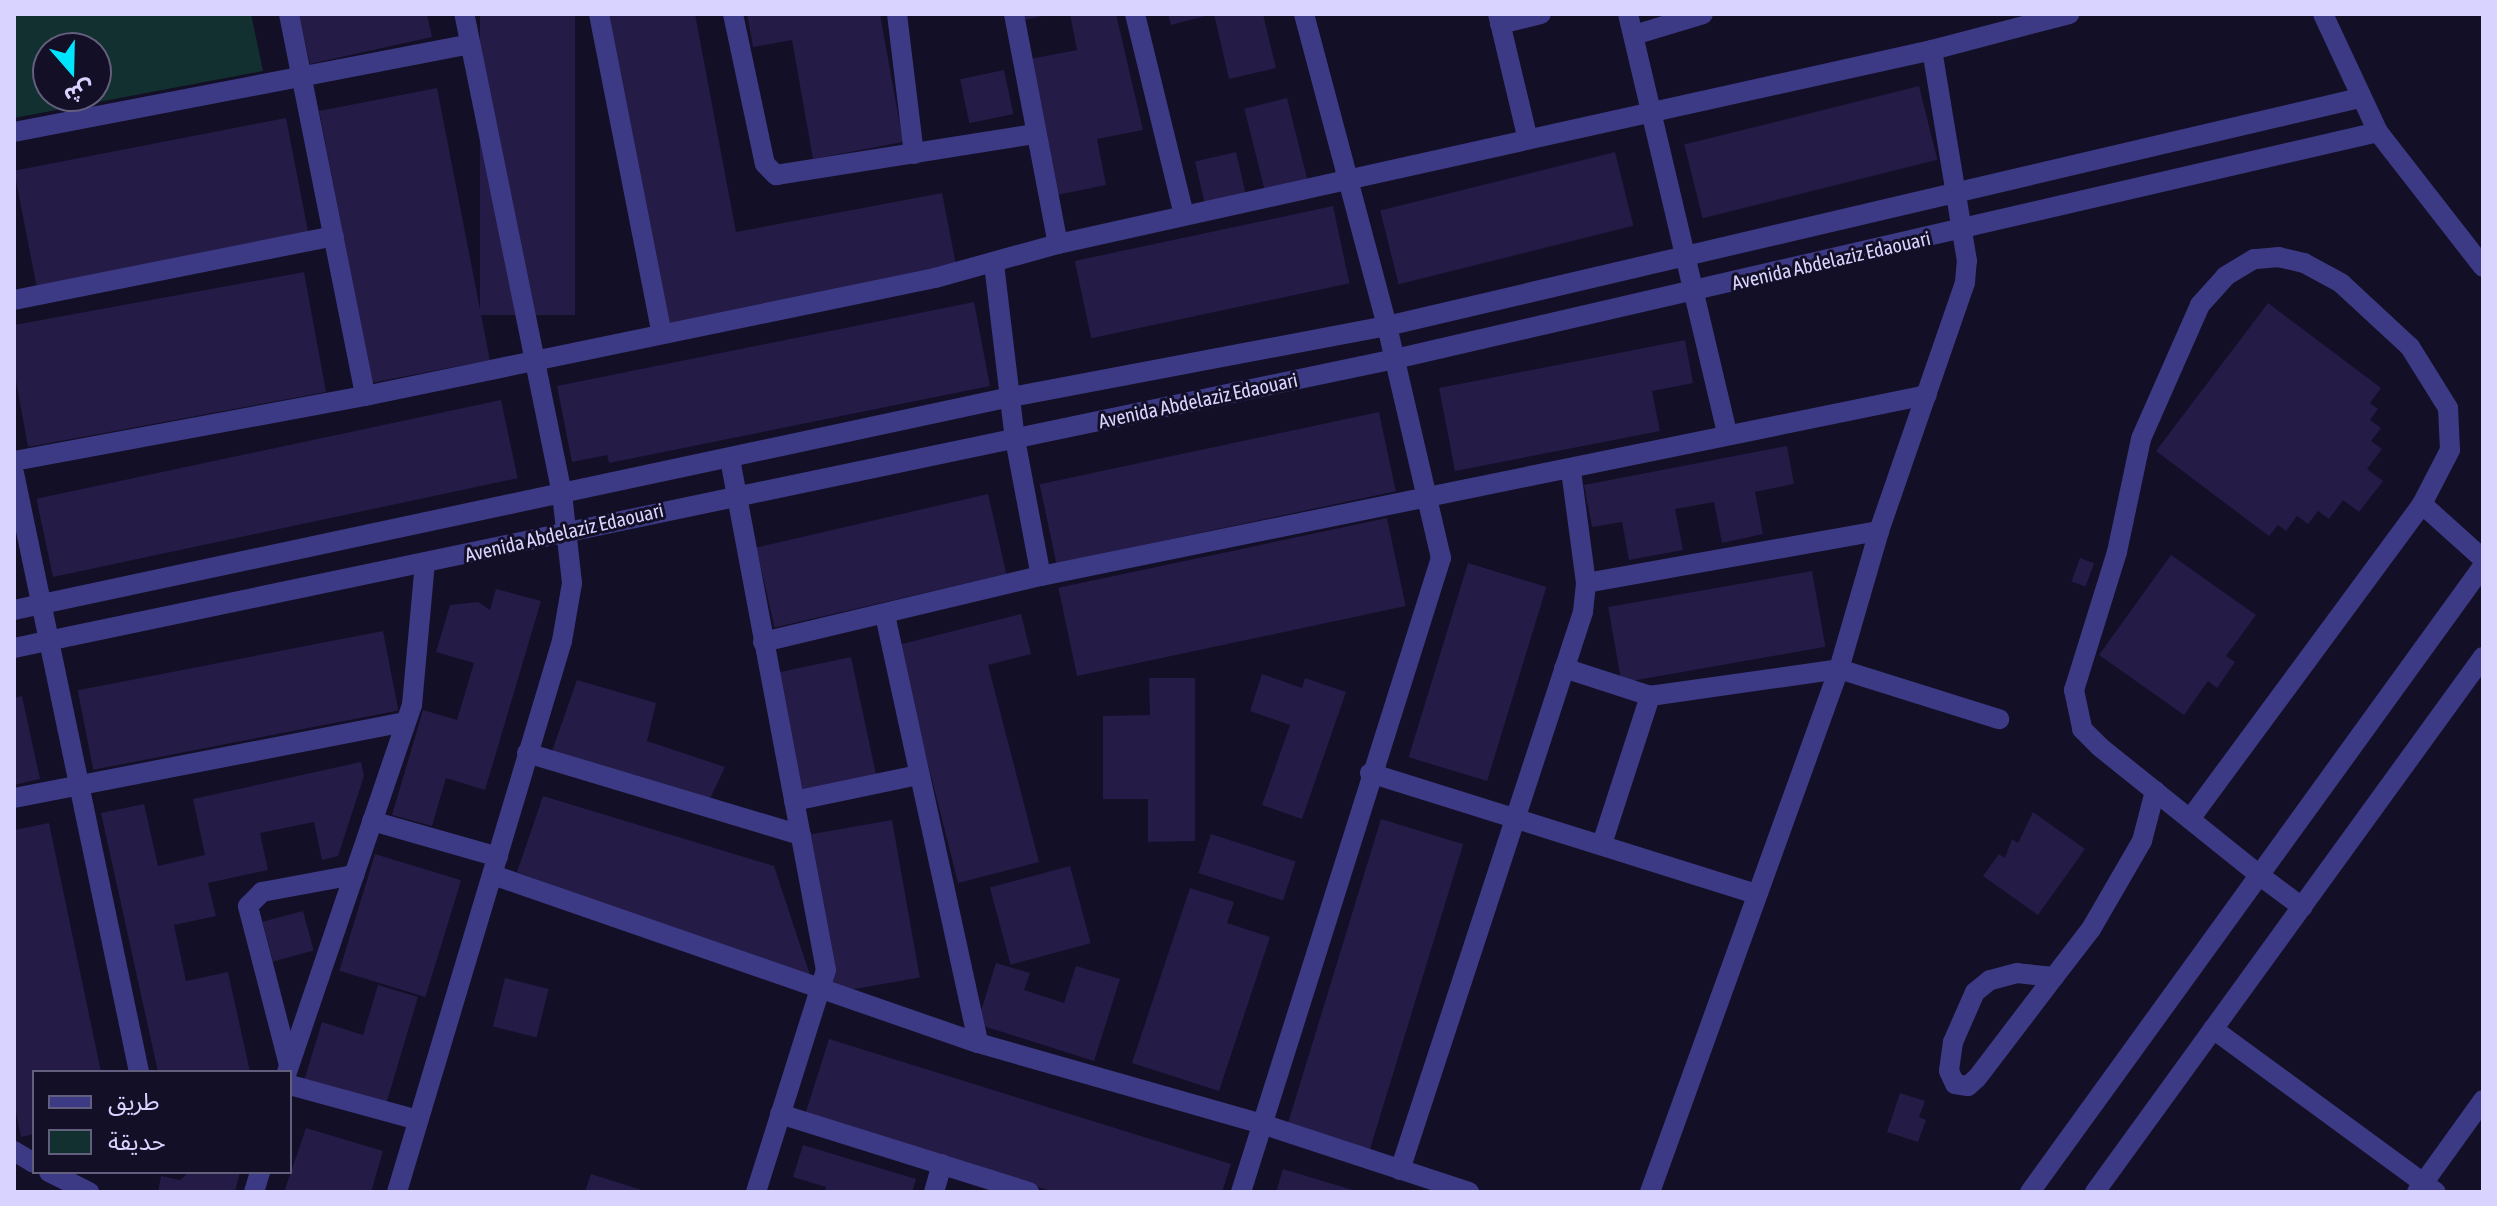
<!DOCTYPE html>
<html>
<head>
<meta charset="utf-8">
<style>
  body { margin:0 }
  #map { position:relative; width:2497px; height:1206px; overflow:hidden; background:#130f26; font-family:"Asap Condensed","Noto Sans Arabic",sans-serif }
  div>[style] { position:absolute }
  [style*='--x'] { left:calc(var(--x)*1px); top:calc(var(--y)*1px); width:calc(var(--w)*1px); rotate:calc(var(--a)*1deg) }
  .green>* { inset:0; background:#12302f }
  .building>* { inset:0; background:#241b47; transform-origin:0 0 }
  .minor>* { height:20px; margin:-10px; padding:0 10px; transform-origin:10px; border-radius:10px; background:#3d3a85 }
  span { translate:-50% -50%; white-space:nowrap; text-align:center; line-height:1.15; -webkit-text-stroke:6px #130f26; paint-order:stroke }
  .street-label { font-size:20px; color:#d9d4ff }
  .frame { position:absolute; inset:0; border:16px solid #d9d4ff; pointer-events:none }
  .legend { position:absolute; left:32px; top:1070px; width:260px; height:104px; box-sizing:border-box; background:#130f26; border:2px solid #625e7d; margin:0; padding:10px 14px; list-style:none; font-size:24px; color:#d9d4ff }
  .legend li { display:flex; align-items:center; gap:16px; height:40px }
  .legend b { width:40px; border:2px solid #625e7d }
  .north { position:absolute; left:32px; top:32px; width:80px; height:80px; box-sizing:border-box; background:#130f26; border:2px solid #625e7d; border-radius:50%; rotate:160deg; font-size:22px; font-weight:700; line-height:32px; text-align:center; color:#d9d4ff }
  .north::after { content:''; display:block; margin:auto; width:28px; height:36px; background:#00e5ff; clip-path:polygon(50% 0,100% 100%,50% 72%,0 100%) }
</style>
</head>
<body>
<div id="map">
  <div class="green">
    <div style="clip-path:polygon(evenodd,14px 14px,251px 14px,263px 71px,14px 118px,14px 14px,48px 48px,96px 48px,96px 96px,48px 96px,48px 48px)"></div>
  </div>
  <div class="building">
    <div style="clip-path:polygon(299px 14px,427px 14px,432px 37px,310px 64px)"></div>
    <div style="left:480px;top:14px;width:95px;height:301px"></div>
    <div style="clip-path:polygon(608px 14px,695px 14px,736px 232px,942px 193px,957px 270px,666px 325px)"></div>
    <div style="clip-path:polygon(747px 14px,880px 14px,903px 142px,813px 159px,792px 40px,753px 47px)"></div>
    <div style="clip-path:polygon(1024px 14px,1046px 14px,1046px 15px,1025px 20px)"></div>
    <div style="clip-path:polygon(1070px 14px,1116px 14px,1143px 130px,1097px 139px,1106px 185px,1057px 195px,1030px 59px,1077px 50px)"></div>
    <div style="clip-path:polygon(1168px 14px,1209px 14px,1209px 15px,1171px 25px)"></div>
    <div style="clip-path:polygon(1214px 14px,1263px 14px,1276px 68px,1229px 79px)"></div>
    <div style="left:1004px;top:70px;width:45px;height:45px;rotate:78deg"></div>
    <div style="left:1919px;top:86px;width:76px;height:242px;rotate:76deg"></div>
    <div style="left:437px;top:88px;width:277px;height:120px;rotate:79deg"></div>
    <div style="left:1287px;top:98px;width:88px;height:44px;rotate:76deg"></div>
    <div style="left:286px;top:118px;width:119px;height:277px;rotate:79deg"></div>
    <div style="left:1236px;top:152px;width:44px;height:42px;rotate:77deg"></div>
    <div style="left:1615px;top:152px;width:76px;height:242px;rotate:76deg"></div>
    <div style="left:1333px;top:206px;width:79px;height:264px;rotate:78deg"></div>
    <div style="clip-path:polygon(304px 272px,326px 392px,28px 447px,14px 370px,14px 325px)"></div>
    <div style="clip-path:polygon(974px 302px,990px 386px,609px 463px,607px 455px,572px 462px,557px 386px)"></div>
    <div style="clip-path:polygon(2268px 303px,2381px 388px,2370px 403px,2378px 409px,2370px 420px,2381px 428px,2371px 441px,2382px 449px,2367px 469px,2383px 481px,2359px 512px,2343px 500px,2329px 519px,2318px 511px,2308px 524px,2297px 516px,2286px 531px,2278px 525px,2269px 536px,2156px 451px)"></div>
    <div style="clip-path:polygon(1685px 340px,1693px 383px,1652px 391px,1660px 431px,1455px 471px,1439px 388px)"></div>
    <div style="left:501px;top:400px;width:80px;height:475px;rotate:78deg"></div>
    <div style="left:1379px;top:412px;width:81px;height:347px;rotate:78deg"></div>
    <div style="clip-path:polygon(1787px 446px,1794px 484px,1755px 492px,1763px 534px,1722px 543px,1714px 502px,1675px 509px,1683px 550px,1629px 560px,1622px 522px,1592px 527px,1584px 485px)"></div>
    <div style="left:988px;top:494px;width:82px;height:238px;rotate:77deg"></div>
    <div style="left:1387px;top:518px;width:90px;height:336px;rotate:78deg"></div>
    <div style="clip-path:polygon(2171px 555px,2256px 615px,2226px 656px,2235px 662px,2217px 688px,2208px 681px,2184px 715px,2099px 655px)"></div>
    <div style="left:2080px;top:558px;width:15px;height:25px;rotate:20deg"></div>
    <div style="left:1468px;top:563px;width:82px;height:203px;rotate:17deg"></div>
    <div style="left:1812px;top:571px;width:77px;height:207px;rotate:80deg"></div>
    <div style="clip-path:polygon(496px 589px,541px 601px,485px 790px,446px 778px,432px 826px,392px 815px,423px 710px,457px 720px,474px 663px,436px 652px,450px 605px,478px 602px,490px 610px)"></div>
    <div style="clip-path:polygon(1021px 614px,1031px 654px,988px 665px,1039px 862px,958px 883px,898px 645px)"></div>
    <div style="left:383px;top:631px;width:81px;height:311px;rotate:79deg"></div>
    <div style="left:851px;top:657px;width:122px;height:82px;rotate:78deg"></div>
    <div style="clip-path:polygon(1262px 674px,1302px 688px,1305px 678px,1346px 692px,1302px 819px,1262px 805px,1290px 725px,1250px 711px)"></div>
    <div style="clip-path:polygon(1149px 678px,1195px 678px,1195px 841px,1148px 842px,1148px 799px,1103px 799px,1103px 716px,1150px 715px)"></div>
    <div style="clip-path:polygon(577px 680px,656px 703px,647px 741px,725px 767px,708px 803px,551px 754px)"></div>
    <div style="clip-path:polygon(22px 696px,40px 779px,14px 785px,14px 698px)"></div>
    <div style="clip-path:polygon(361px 762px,364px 776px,338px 856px,322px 860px,314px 822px,260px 833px,268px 870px,208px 883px,216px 916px,174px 925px,186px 981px,228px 972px,250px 1072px,158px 1072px,101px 813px,144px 804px,158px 866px,205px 855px,193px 799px)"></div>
    <div style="clip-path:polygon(543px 796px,774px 866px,812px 981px,517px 872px)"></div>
    <div style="clip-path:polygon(2033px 812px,2085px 849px,2038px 915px,1983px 876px,1999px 854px,2005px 858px,2012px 839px,2018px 843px)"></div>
    <div style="left:1381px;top:819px;width:86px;height:319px;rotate:17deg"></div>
    <div style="left:892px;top:820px;width:160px;height:88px;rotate:80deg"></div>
    <div style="clip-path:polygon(49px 823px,101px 1072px,34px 1072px,34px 1134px,21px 1137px,14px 1102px,14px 830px)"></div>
    <div style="left:1211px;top:834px;width:89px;height:41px;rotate:18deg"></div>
    <div style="left:375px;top:854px;width:90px;height:122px;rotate:17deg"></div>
    <div style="left:1070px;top:866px;width:80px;height:83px;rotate:75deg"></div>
    <div style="clip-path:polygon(1190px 888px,1234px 902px,1227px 923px,1270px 937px,1219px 1091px,1132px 1063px)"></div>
    <div style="left:303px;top:911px;width:41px;height:42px;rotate:75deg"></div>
    <div style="clip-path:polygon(996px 963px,1030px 973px,1024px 990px,1064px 1003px,1076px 966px,1120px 979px,1094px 1061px,977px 1024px)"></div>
    <div style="left:505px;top:978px;width:45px;height:50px;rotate:14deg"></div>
    <div style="clip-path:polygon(378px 985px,418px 997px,385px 1108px,303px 1084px,322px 1022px,363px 1035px)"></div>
    <div style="clip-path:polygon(829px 1039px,1231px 1164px,1222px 1192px,1054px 1192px,805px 1115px)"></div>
    <div style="clip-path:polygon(1900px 1093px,1925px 1101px,1919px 1117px,1926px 1120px,1918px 1142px,1887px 1132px)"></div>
    <div style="clip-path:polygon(306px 1128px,383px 1151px,371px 1192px,284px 1192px)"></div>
    <div style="clip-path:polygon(803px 1145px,916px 1179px,912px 1192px,825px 1192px,826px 1187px,793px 1177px)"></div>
    <div style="clip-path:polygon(1283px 1169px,1356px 1191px,1356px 1192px,1276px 1192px)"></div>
    <div style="clip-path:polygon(189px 1172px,240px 1172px,235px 1192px,158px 1192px,161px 1176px,180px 1180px)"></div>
    <div style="clip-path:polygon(591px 1174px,645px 1191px,645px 1192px,585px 1192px)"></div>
  </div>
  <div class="minor">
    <div style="--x:289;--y:14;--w:389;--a:78.7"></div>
    <div style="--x:599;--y:14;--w:326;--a:78.9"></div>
    <div style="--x:733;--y:14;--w:153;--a:78"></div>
    <div style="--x:765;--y:164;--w:16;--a:45"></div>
    <div style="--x:776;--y:175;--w:263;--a:-9"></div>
    <div style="--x:897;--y:14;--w:141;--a:83.1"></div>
    <div style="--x:1014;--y:14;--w:234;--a:79.2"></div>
    <div style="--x:1135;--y:14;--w:207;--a:76.3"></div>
    <div style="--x:1498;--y:14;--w:125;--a:76.6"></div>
    <div style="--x:1628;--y:14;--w:432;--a:76.7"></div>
    <div style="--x:2323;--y:14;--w:130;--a:65"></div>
    <div style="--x:2378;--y:132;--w:171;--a:52.1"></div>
    <div style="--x:1500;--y:24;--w:42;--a:-13.7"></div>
    <div style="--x:1634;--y:35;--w:72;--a:-16.9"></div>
    <div style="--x:14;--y:132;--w:464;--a:-10.9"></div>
    <div style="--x:994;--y:264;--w:176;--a:83.2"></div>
    <div style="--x:1015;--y:439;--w:139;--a:79.3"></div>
    <div style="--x:14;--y:300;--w:326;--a:-11.3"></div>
    <div style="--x:730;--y:459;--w:520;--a:79.36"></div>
    <div style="--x:826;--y:970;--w:233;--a:107.5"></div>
    <div style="--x:14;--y:461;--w:357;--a:-10.5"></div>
    <div style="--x:365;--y:396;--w:582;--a:-11.7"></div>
    <div style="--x:935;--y:278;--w:128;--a:-15.5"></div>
    <div style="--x:1058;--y:244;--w:895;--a:-12.51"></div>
    <div style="--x:1932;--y:50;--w:142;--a:-14.7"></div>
    <div style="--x:14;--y:473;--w:612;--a:78.21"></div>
    <div style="--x:2422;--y:504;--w:82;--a:42"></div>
    <div style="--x:1586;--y:583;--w:298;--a:-10.1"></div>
    <div style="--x:14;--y:610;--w:1019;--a:-12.06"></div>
    <div style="--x:1011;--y:397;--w:383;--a:-10.7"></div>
    <div style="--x:1387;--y:326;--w:999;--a:-13.19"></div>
    <div style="--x:885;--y:615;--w:438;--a:77.7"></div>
    <div style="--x:763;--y:642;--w:286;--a:-13.4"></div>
    <div style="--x:1041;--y:576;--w:904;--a:-11.55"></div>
    <div style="--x:14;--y:648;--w:1411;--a:-11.82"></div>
    <div style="--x:1395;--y:359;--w:1009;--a:-13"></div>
    <div style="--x:1564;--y:668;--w:90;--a:18"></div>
    <div style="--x:1650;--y:696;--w:191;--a:-8.1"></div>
    <div style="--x:1839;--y:669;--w:168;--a:17.4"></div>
    <div style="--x:527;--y:753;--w:286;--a:16.7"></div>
    <div style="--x:1370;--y:773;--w:405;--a:17.4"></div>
    <div style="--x:14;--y:798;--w:397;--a:-11"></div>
    <div style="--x:794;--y:801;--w:127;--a:-11.8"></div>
    <div style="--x:2190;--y:819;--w:391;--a:-53.6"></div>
    <div style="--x:2422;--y:504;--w:61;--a:-62.6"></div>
    <div style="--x:2450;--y:450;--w:42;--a:-92.7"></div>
    <div style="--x:2448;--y:408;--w:72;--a:-121.9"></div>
    <div style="--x:2410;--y:347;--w:94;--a:-137.2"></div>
    <div style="--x:2341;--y:283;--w:42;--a:-151.6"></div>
    <div style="--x:2304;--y:263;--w:26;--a:-167"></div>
    <div style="--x:2279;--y:257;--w:25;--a:175"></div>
    <div style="--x:2254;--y:259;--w:33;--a:149"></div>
    <div style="--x:2226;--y:276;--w:39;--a:132"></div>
    <div style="--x:2200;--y:305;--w:146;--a:113.8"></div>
    <div style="--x:2141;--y:439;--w:116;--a:102"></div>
    <div style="--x:2117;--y:552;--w:145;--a:107.3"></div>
    <div style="--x:2074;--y:690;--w:40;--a:78"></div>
    <div style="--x:2082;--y:729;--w:25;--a:45"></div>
    <div style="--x:2100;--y:747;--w:204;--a:38.8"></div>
    <div style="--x:2259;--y:875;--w:54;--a:36.7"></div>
    <div style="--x:372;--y:821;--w:131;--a:15.9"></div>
    <div style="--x:1602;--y:844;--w:156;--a:-72"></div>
    <div style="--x:493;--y:875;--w:513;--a:19.11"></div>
    <div style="--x:978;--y:1043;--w:295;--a:15.9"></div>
    <div style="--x:1262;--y:1124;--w:218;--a:18.2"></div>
    <div style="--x:2054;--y:977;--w:37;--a:-174"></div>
    <div style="--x:2017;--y:973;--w:28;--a:165"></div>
    <div style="--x:1990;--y:980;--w:19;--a:141"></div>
    <div style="--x:1975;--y:992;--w:55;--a:113.7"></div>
    <div style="--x:1953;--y:1042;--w:29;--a:98"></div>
    <div style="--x:1949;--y:1071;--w:14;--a:65"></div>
    <div style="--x:1955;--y:1084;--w:13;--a:9"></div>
    <div style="--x:1968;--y:1086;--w:12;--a:-42"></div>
    <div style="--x:1977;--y:1078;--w:127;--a:-52.7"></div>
    <div style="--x:2054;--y:977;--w:61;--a:-52.4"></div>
    <div style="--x:2091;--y:929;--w:102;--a:-59.9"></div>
    <div style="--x:2142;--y:841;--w:52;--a:-75.4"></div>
    <div style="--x:2213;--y:1029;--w:276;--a:36.2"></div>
    <div style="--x:289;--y:1065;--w:164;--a:-104.5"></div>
    <div style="--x:248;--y:906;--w:20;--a:-45"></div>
    <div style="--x:262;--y:892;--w:94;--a:-10.5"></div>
    <div style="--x:287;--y:1072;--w:388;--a:-71.2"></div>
    <div style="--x:412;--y:705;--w:143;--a:-84.8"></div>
    <div style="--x:290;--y:1085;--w:133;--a:15.3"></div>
    <div style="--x:780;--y:1114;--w:261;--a:17.4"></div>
    <div style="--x:14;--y:1151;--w:23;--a:31"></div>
    <div style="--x:1400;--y:1170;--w:587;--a:-71.84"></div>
    <div style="--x:1583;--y:612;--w:29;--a:-84"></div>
    <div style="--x:1586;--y:583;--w:114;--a:-97.6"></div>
    <div style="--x:49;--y:1172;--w:45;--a:26.6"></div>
    <div style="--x:254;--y:1192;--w:21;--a:-73"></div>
    <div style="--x:397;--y:1192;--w:575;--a:-73.33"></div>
    <div style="--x:562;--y:641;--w:59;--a:-80.2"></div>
    <div style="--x:572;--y:583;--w:90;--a:-96.4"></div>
    <div style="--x:562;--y:494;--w:490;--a:-101.5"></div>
    <div style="--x:934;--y:1192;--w:29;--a:-74"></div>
    <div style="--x:1241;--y:1192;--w:665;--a:-72.49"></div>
    <div style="--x:1441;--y:558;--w:238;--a:-103.1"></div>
    <div style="--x:1387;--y:326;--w:323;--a:-104.9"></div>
    <div style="--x:1650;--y:1192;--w:556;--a:-70.13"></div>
    <div style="--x:1839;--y:669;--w:144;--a:-73.8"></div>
    <div style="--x:1879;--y:531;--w:263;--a:-70.9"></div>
    <div style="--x:1965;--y:282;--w:21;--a:-85"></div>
    <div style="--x:1967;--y:261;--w:214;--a:-99.4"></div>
    <div style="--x:2030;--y:1192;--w:773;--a:-54.11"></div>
    <div style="--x:2095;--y:1192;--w:661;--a:-54.05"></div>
    <div style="--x:2417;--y:1192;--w:113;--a:-54.3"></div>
  </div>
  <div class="street-label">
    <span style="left:1831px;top:260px;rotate:-13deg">Avenida Abdelaziz Edaouari</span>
    <span style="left:1198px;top:400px;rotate:-12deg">Avenida Abdelaziz Edaouari</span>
    <span style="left:564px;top:532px;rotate:-13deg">Avenida Abdelaziz Edaouari</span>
  </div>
  <div class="frame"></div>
  <ul class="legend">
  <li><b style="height:10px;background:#3d3a85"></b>طريق</li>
  <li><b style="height:22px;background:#12302f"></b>حديقة</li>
  </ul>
  <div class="north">ش</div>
</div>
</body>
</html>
